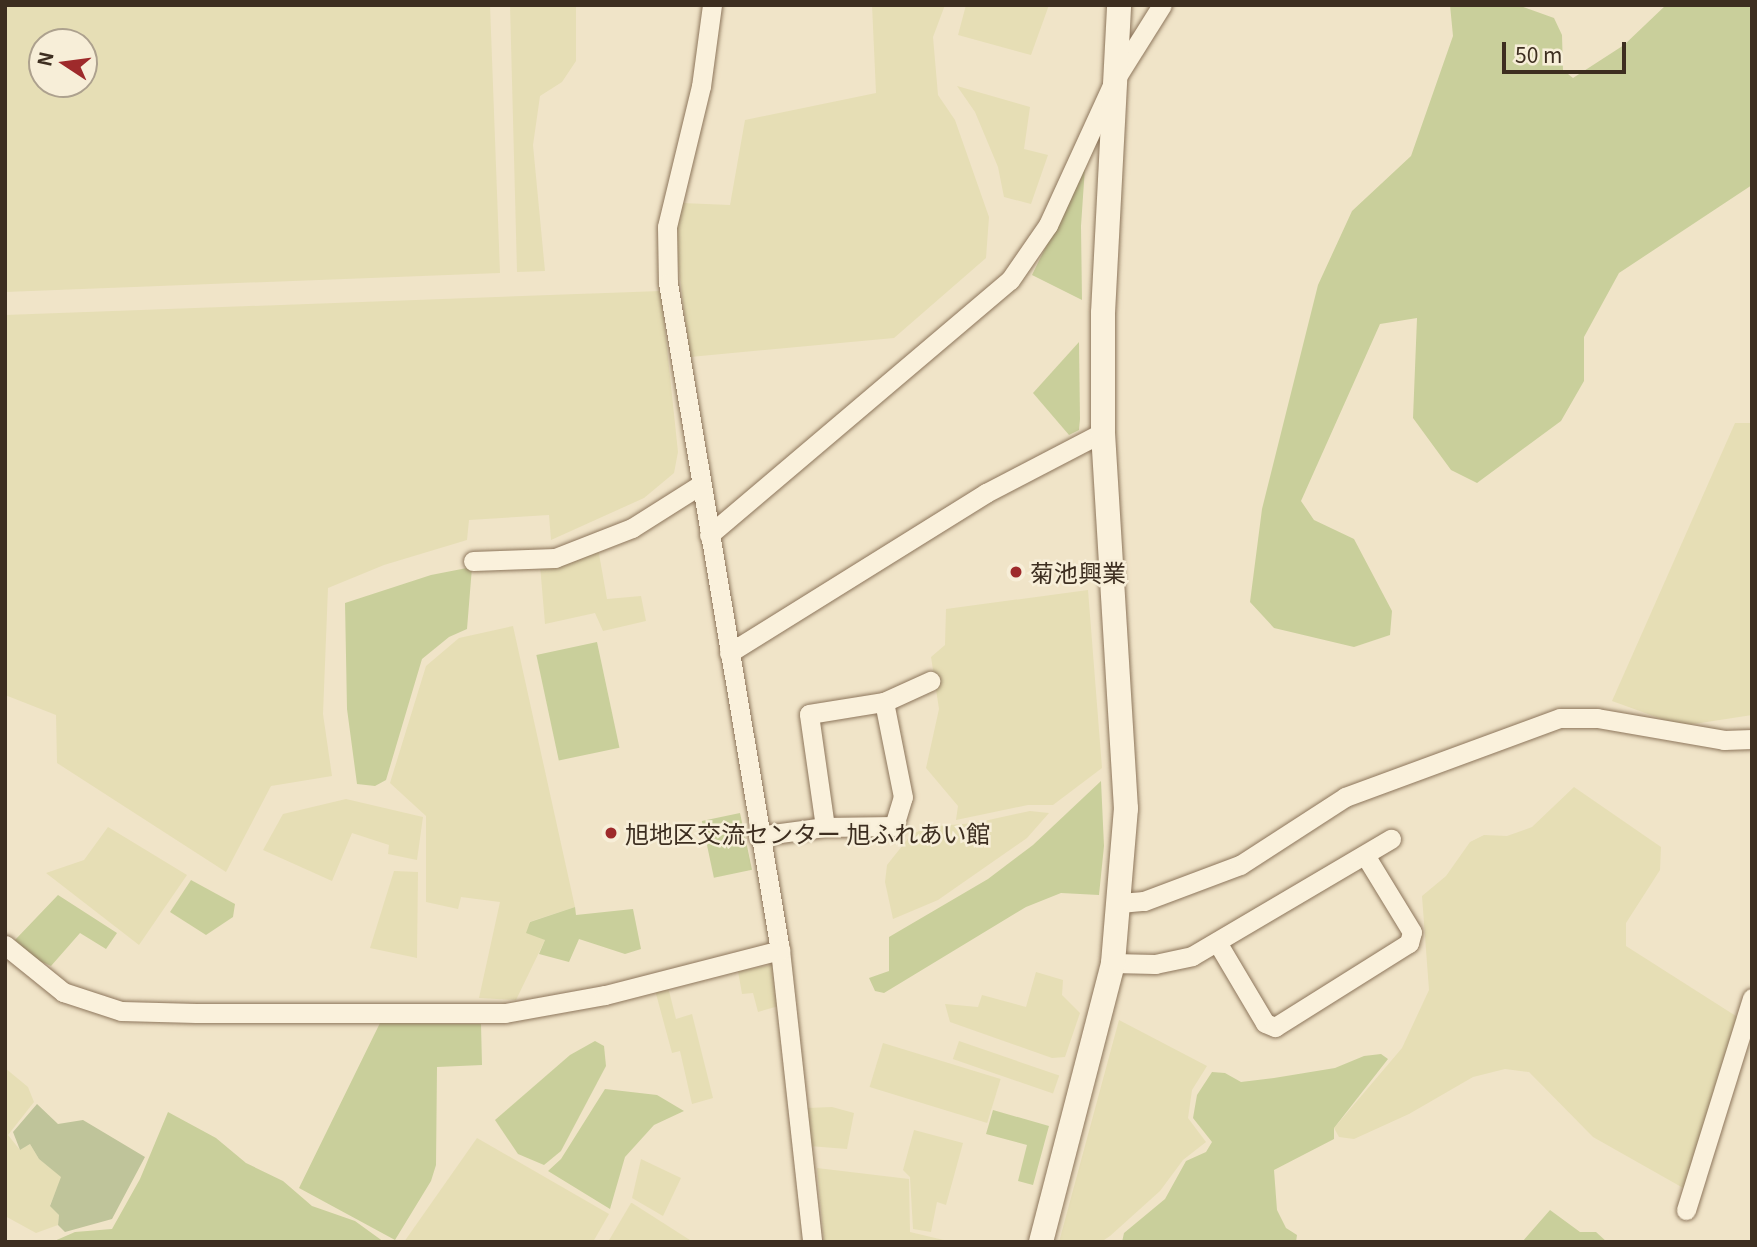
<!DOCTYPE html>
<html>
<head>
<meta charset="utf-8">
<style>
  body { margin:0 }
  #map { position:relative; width:1757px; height:1247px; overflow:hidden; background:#f0e4c8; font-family:Georgia,"Noto Sans JP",serif }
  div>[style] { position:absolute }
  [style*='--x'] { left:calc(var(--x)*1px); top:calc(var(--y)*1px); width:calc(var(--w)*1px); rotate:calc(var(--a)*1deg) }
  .farmland>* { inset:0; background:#e6deb5; transform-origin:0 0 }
  .green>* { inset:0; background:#c9cf9b; transform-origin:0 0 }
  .cemetery>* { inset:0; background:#bfc49a }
  .roads { filter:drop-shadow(0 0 2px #8d765c) drop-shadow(0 0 2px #8d765c) }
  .minor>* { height:19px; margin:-9.5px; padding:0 9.5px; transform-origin:9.5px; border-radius:9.5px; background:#faf1dc }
  .tertiary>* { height:24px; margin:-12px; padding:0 12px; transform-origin:12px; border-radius:12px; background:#faf1dc }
  .dots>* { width:19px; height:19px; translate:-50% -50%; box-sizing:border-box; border:4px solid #f7eed8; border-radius:50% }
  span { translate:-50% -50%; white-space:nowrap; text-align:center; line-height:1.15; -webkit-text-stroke:5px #f7eed8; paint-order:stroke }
  .poi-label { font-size:24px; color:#3d2e20 }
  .left { translate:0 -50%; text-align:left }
  .frame { position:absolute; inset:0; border:7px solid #3d2e20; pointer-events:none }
  .north { position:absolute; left:28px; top:28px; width:70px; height:70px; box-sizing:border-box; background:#f7eed8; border:2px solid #ada18e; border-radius:50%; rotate:283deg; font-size:19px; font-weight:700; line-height:28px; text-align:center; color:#3d2e20 }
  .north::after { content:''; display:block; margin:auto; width:24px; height:32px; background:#9e2a2b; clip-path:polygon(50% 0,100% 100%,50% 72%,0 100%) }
  .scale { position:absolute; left:1502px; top:42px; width:124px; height:32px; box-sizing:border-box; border:4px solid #3d2e20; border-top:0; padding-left:9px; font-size:21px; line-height:24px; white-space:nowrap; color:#3d2e20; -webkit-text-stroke:5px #f7eed8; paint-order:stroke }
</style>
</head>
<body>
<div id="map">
  <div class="farmland">
    <div style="clip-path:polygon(evenodd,5px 5px,490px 5px,500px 273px,5px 292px,5px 5px,42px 42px,84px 42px,84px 84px,42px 84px,42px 42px)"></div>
    <div style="clip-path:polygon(510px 5px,576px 5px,576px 61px,562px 82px,540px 96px,533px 145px,545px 271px,517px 272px)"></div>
    <div style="clip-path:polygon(872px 5px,945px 5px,933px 37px,938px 95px,955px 120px,989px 217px,986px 258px,894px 338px,690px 357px,675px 238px,682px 203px,730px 205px,745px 120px,876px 93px)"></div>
    <div style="clip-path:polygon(966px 5px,1049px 5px,1031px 55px,958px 35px)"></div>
    <div style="clip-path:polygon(957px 86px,1030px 107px,1024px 149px,1048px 155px,1031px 204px,1004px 197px,998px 167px,975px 112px)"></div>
    <div style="clip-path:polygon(661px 291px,678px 452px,674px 473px,644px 498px,551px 540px,549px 515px,469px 520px,467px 540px,384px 565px,328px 588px,323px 714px,332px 776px,271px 786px,226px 872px,57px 763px,56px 715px,5px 695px,5px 315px)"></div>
    <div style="clip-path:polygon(1735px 423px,1752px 423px,1752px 715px,1681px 726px,1612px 701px)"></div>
    <div style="clip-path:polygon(598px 548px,607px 599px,641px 596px,646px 621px,603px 631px,595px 613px,545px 624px,540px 565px)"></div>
    <div style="clip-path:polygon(1088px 590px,1102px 768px,1053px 805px,1028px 805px,956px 820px,958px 806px,926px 768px,939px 709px,931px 657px,945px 645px,946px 609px)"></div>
    <div style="clip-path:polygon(513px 626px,575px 907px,529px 922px,545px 940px,516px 1000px,479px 998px,500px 902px,461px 897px,458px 909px,426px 902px,426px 816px,390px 783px,426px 666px,459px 638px)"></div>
    <div style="clip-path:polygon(1574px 787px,1661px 847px,1660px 870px,1626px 923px,1626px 946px,1739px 1018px,1685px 1189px,1593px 1137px,1529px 1072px,1505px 1069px,1473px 1077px,1409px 1114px,1354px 1139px,1339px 1137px,1334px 1128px,1402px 1048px,1429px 990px,1422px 896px,1446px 876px,1470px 842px,1484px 835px,1507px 836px,1532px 827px)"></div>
    <div style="clip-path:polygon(346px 799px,423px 817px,417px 860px,388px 854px,389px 845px,352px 833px,332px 881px,263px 850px,283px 814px)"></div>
    <div style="clip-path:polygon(1030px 811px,1049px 813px,1027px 838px,938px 900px,893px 919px,885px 882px,887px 865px,910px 836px,926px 827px,975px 823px)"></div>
    <div style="clip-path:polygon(108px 827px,187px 875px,139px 945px,46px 873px,84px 860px)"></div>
    <div style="clip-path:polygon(394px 871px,418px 872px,417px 958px,370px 948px)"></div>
    <div style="clip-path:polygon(777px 964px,782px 1005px,758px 1012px,753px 993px,742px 994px,738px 971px)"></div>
    <div style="clip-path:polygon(1036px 972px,1063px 980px,1062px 995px,1080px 1013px,1065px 1057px,1052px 1058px,950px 1022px,945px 1004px,978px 1007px,982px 995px,1026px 1007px)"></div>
    <div style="clip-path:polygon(668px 987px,676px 1019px,692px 1014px,713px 1098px,692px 1104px,680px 1051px,672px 1053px,655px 990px)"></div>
    <div style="clip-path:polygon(1119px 1020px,1207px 1066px,1192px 1090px,1188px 1118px,1206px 1142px,1183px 1160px,1160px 1191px,1110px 1236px,1101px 1242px,1059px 1242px)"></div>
    <div style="left:959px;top:1041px;width:106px;height:19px;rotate:19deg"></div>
    <div style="left:883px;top:1043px;width:123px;height:46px;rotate:17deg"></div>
    <div style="clip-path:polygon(5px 1068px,28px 1087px,34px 1102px,8px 1135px,20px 1150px,30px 1144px,39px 1159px,62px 1177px,50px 1205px,59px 1215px,58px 1225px,36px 1233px,5px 1216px)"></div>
    <div style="clip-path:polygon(832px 1107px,854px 1113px,847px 1149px,809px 1146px,807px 1108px)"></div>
    <div style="clip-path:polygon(914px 1130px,963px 1143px,946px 1205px,937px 1202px,931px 1232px,913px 1229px,910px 1177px,903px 1170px)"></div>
    <div style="clip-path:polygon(477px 1138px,609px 1214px,593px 1242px,404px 1242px)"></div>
    <div style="clip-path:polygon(641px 1159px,681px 1178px,663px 1216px,632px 1198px)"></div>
    <div style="clip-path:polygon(817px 1168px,909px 1179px,910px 1232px,952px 1242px,824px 1242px)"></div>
    <div style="clip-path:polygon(631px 1203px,632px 1203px,693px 1242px,608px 1242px)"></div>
  </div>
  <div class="green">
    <div style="clip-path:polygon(1450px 5px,1518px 5px,1554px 18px,1562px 35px,1563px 70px,1573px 78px,1624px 45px,1666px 5px,1752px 5px,1752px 185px,1619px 273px,1584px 337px,1584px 381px,1561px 421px,1477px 483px,1451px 470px,1413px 418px,1417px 318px,1380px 324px,1301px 501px,1314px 520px,1354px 539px,1392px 611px,1390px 635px,1354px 647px,1274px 628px,1250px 602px,1262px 509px,1318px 285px,1352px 211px,1411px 156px,1453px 36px)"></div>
    <div style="clip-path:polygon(1085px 167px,1081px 226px,1082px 300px,1032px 275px)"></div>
    <div style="clip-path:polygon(1079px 342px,1080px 419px,1079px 430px,1069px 435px,1033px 393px)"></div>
    <div style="clip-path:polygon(472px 567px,467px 629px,449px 637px,422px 659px,386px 780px,375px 786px,357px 784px,347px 709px,345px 603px,431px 575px)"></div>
    <div style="left:597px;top:642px;width:108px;height:62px;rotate:78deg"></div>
    <div style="clip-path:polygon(1101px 781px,1104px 846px,1099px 895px,1061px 893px,1026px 907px,884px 993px,875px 991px,869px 978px,889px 971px,889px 937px,988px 879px,1033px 845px)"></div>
    <div style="left:740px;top:813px;width:58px;height:39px;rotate:78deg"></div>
    <div style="clip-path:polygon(191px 880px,235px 904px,233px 917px,206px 935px,170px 912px)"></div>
    <div style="clip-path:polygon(58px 895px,117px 933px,106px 949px,80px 933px,51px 966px,33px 958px,15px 940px)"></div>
    <div style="clip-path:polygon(575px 907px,576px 915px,633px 909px,641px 949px,625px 954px,579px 939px,569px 962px,539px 954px,545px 940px,526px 933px,530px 922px)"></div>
    <div style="clip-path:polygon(380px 1023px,481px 1024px,482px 1065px,437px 1067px,436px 1165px,431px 1181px,395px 1240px,299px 1188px)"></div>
    <div style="clip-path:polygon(595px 1041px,604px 1046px,606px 1066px,561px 1151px,544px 1165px,518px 1154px,495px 1120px,570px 1055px)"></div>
    <div style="clip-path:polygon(1381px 1054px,1388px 1059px,1334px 1128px,1334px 1139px,1274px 1170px,1277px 1210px,1286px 1228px,1297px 1235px,1296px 1242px,1122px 1242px,1124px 1233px,1165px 1199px,1186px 1161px,1206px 1152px,1212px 1142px,1193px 1118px,1197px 1095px,1212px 1072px,1225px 1073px,1241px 1082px,1274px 1078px,1335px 1068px,1364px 1056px)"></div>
    <div style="clip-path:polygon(605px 1089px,657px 1095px,684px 1111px,654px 1125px,625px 1157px,610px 1209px,548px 1171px,561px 1159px)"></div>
    <div style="clip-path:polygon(993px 1110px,1049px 1126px,1033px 1185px,1018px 1181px,1027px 1145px,986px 1134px)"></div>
    <div style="clip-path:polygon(168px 1112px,216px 1138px,246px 1163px,283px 1181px,312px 1206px,355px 1221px,384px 1242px,52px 1242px,75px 1232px,112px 1229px,140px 1179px)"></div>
    <div style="clip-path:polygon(1550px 1210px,1580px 1232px,1596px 1232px,1607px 1242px,1522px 1242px)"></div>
  </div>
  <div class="cemetery">
    <div style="clip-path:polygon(37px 1104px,58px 1124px,83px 1120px,145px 1157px,112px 1219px,65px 1232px,58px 1225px,59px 1215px,50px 1206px,61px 1177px,39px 1159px,30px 1144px,20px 1150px,13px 1132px)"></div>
  </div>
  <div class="roads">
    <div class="minor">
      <div style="--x:712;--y:5;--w:82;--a:97.7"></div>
      <div style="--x:701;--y:86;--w:145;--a:103.6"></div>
      <div style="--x:667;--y:227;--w:56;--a:89"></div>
      <div style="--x:668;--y:283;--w:676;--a:80.47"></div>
      <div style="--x:780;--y:950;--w:294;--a:83.7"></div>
      <div style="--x:709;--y:535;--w:394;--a:-40.3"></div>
      <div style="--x:1010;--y:280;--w:67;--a:-55.4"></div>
      <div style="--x:1048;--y:225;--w:156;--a:-65.4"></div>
      <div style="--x:1113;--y:83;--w:92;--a:-57.9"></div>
      <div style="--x:473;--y:561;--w:82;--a:-2.1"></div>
      <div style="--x:555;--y:558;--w:83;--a:-21.3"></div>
      <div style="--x:632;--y:528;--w:80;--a:-32.3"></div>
      <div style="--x:729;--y:653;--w:303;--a:-31.9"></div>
      <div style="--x:986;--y:493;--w:132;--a:-27.5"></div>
      <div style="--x:825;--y:827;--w:114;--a:-98.1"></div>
      <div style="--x:809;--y:714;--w:76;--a:-9.1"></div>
      <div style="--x:884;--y:702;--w:51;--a:-24.5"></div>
      <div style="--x:758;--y:836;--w:68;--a:-7.7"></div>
      <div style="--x:825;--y:827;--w:69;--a:-0.8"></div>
      <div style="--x:894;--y:826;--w:30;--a:-73"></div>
      <div style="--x:903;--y:797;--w:97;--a:-101.3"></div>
      <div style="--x:1120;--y:903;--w:24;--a:-5"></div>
      <div style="--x:1144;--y:901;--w:103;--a:-20.6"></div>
      <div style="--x:1240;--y:865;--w:125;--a:-32.9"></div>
      <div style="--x:1345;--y:797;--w:229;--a:-20.2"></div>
      <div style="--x:1560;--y:718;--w:37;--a:0"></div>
      <div style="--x:1597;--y:718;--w:129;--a:9.8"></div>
      <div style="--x:1724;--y:740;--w:28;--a:-2"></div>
      <div style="--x:1217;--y:942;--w:94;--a:59.3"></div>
      <div style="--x:1265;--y:1023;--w:11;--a:22"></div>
      <div style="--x:1275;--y:1027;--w:158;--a:-32.1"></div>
      <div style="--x:1409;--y:943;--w:11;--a:-75"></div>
      <div style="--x:1412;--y:932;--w:90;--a:-121.4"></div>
      <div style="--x:5;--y:945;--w:75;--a:39"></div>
      <div style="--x:63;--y:992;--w:61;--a:18.1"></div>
      <div style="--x:121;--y:1011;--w:75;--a:1.5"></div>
      <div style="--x:196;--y:1013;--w:309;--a:0"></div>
      <div style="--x:505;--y:1013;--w:102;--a:-10.2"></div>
      <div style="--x:605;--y:995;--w:181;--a:-14.4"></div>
      <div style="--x:1113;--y:963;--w:42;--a:1.4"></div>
      <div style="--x:1155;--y:964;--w:38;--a:-12"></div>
      <div style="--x:1192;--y:956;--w:231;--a:-30.5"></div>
      <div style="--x:1686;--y:1210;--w:222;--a:-72.7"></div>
    </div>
    <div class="tertiary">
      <div style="--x:1041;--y:1242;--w:288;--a:-75.5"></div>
      <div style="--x:1113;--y:963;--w:155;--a:-85.2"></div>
      <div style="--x:1126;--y:809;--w:378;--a:-93.5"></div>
      <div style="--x:1103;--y:432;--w:119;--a:-90"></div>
      <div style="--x:1103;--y:313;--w:308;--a:-87"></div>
    </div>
  </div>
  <div class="dots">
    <div style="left:1016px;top:572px;background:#9e2a2b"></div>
    <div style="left:611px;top:833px;background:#9e2a2b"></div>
  </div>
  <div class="poi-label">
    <span class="left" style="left:1030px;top:572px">菊池興業</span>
    <span class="left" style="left:625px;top:833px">旭地区交流センター 旭ふれあい館</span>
  </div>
  <div class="frame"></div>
  <div class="north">N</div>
  <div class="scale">50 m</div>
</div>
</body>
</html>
